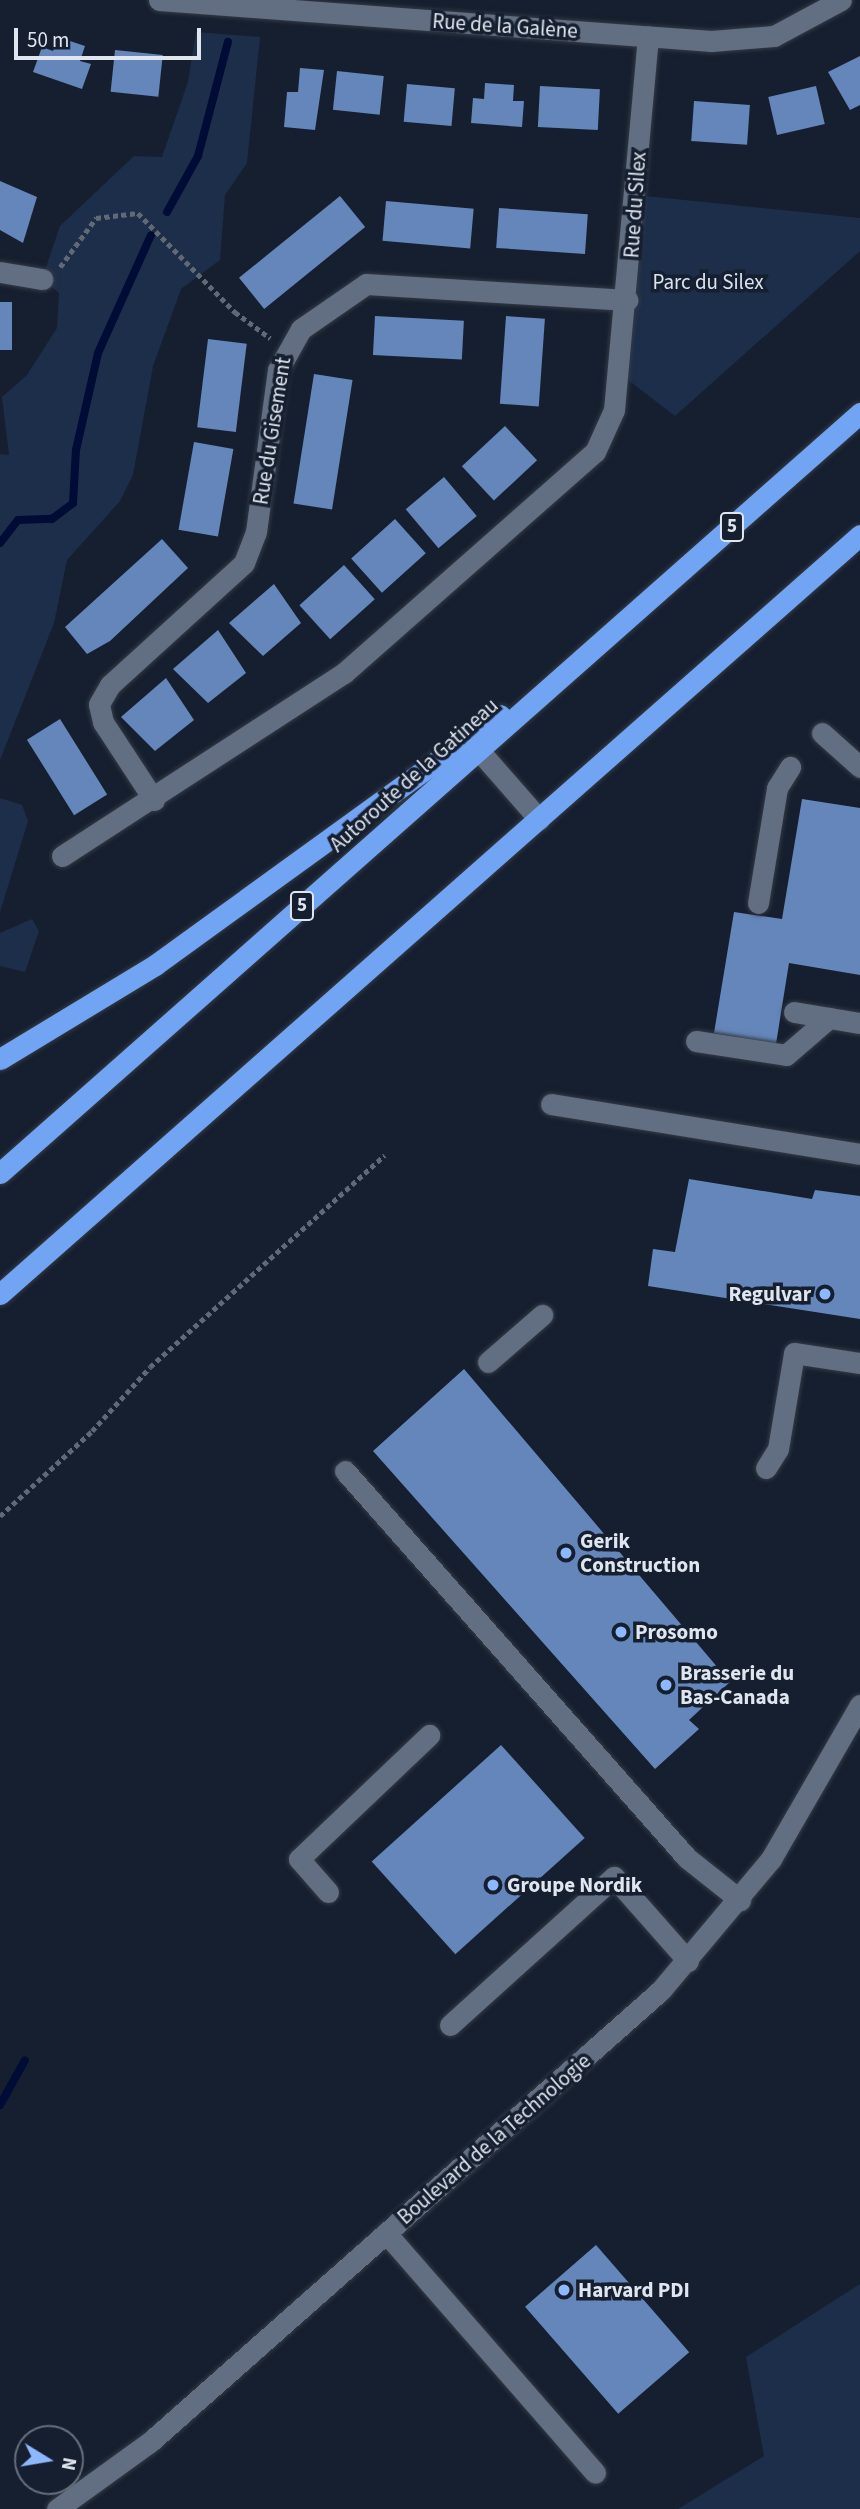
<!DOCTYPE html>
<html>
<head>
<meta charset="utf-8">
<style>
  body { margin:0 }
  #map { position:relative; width:860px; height:2509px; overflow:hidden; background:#161f2f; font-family:"Source Sans 3",sans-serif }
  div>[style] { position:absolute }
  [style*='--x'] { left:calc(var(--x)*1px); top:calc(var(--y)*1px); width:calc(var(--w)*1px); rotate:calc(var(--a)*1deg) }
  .green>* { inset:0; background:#1d2e4a }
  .stream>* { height:8px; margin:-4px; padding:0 4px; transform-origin:4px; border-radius:4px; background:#000b36 }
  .building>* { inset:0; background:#6586ba; transform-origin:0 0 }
  .path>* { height:4.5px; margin-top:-2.25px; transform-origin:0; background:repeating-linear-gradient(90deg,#616977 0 5px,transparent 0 8.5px) }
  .roads { filter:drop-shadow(0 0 2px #333a46) drop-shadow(0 0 2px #333a46) }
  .minor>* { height:21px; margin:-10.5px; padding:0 10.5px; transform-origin:10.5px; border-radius:10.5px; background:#626e81 }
  .highway>* { height:21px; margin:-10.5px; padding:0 10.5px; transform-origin:10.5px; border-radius:10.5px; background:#72a4f4 }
  .dots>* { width:19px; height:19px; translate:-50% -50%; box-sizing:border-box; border:4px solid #161f2f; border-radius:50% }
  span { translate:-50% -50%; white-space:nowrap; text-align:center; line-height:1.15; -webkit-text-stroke:7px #161f2f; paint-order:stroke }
  .shield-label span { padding:2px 5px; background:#161f2f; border:2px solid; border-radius:5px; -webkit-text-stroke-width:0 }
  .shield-label { font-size:19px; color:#dfe6f0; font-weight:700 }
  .street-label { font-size:21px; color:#dfe6f0 }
  .park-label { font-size:21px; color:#d9e3f2 }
  .poi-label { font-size:21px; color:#dfe6f0; font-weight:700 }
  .right { translate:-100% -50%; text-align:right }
  .left { translate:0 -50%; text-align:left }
  .north { position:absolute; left:14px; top:2425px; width:70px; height:70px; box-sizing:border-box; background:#161f2f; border:2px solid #666f7c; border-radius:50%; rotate:101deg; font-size:19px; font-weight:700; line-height:28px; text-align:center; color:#dfe6f0 }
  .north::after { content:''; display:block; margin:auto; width:24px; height:32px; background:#8eb8fd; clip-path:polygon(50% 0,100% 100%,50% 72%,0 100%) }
  .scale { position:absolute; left:14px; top:28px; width:187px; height:32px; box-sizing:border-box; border:4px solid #dfe6f0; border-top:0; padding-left:9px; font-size:21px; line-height:24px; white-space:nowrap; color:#dfe6f0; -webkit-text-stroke:5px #161f2f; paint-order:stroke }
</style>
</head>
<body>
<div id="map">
  <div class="green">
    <div style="clip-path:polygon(196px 32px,260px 37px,247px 163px,225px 195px,220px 260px,181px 289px,153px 366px,133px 475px,120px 501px,67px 560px,54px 623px,0 760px,0 454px,9px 455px,2px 397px,27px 375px,57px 328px,59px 293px,42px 279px,60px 226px,134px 156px,162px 157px,188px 82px)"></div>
    <div style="clip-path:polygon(636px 195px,860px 218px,860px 251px,675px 416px,619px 373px)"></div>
    <div style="clip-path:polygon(0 798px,22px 805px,28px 821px,0 912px)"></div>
    <div style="clip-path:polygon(32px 919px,39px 931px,25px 972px,0 966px,0 933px)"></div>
    <div style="clip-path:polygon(860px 2284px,860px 2509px,678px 2509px,764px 2456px,746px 2357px)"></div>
  </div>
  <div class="stream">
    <div style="--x:167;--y:212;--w:64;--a:-61"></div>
    <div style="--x:198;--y:156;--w:118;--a:-75.3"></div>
    <div style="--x:0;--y:543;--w:29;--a:-52"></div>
    <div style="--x:18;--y:520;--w:34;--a:-2"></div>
    <div style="--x:52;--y:519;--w:26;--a:-37"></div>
    <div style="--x:73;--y:503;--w:53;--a:-86.8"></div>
    <div style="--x:76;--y:450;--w:99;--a:-77.2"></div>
    <div style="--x:98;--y:353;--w:129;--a:-65.8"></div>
    <div style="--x:0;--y:2105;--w:51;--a:-60.9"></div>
  </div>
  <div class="building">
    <div style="clip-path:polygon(58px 37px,85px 46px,80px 61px,91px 64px,82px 89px,33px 72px,42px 47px,53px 51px)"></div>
    <div style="left:115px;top:50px;width:48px;height:42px;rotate:6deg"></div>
    <div style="clip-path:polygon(860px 56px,860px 105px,850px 110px,828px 72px)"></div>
    <div style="clip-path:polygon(300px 68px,324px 70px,315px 130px,284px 127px,287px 92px,298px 92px)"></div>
    <div style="left:337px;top:71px;width:47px;height:39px;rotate:6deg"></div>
    <div style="clip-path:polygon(485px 83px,514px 85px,513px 101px,524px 101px,522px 127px,471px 123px,473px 98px,484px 99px)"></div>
    <div style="left:407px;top:84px;width:48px;height:38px;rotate:5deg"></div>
    <div style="left:540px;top:86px;width:60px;height:41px;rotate:3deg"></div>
    <div style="left:816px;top:86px;width:39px;height:49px;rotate:77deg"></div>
    <div style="left:694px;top:101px;width:56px;height:40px;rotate:4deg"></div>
    <div style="clip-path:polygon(0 181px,37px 197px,23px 243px,0 230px)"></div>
    <div style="left:340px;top:196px;width:40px;height:130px;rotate:51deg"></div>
    <div style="left:386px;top:201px;width:88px;height:40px;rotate:5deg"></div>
    <div style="left:499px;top:208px;width:89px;height:40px;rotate:4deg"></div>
    <div style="left:12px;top:302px;width:48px;height:12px;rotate:90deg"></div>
    <div style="left:375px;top:316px;width:89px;height:39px;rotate:3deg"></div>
    <div style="left:506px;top:316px;width:39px;height:88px;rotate:4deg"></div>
    <div style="left:208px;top:339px;width:39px;height:89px;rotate:7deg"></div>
    <div style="left:314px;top:374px;width:39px;height:131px;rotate:9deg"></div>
    <div style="left:505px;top:426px;width:47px;height:59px;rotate:47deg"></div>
    <div style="left:194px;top:442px;width:40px;height:89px;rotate:10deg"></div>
    <div style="left:444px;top:477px;width:51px;height:50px;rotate:50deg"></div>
    <div style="left:395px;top:519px;width:46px;height:59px;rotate:48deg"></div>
    <div style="clip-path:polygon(162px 539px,188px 568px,110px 641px,87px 654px,65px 627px)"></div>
    <div style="left:344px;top:565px;width:46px;height:60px;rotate:48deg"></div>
    <div style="clip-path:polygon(274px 584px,301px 623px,263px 656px,229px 623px)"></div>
    <div style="clip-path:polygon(218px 630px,246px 673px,208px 703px,173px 669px)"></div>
    <div style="clip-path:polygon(166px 678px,194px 720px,155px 751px,121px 717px)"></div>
    <div style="left:60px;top:719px;width:89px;height:39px;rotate:58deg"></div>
    <div style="clip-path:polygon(802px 799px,860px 808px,860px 975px,789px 963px,776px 1044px,714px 1033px,734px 912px,782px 919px)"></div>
    <div style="clip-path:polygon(689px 1179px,812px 1199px,815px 1190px,860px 1196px,860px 1319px,648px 1286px,653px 1249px,675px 1252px)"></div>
    <div style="clip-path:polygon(464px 1369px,730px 1682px,689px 1720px,699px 1729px,655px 1769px,373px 1451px)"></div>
    <div style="left:501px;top:1745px;width:125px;height:174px;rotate:48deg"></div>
    <div style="left:596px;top:2245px;width:142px;height:94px;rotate:49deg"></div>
  </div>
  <div class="path">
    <div style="--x:60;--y:267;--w:61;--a:-53.7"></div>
    <div style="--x:96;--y:218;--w:42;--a:-6.8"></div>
    <div style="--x:138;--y:213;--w:139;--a:45.6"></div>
    <div style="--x:235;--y:312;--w:44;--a:36.6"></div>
    <div style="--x:0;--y:1516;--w:125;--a:-42.7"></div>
    <div style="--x:92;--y:1431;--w:86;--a:-47.8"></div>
    <div style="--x:150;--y:1367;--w:316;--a:-42.1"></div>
  </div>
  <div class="roads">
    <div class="minor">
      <div style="--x:159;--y:0;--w:554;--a:4.25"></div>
      <div style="--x:711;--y:41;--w:63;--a:-4.5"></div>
      <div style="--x:774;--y:36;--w:76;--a:-28.2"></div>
      <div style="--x:0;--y:272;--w:43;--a:9.5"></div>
      <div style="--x:822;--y:733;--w:51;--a:41.8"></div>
      <div style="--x:468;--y:738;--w:108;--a:48.8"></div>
      <div style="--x:154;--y:800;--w:93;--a:-123.2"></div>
      <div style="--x:103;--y:722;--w:18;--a:-103"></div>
      <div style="--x:99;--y:704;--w:22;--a:-60"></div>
      <div style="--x:110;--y:685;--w:181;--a:-42.3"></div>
      <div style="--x:244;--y:563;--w:33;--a:-69"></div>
      <div style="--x:256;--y:532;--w:163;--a:-82.3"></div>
      <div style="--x:278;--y:370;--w:47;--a:-60.7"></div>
      <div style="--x:301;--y:329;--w:79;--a:-34.7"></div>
      <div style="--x:366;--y:284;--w:262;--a:3.5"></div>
      <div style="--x:62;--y:856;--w:336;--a:-33"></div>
      <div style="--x:344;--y:673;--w:334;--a:-41.4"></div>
      <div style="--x:595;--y:452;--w:46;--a:-65.7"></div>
      <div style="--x:614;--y:410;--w:375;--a:-84.8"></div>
      <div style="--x:758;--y:903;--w:117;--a:-80.6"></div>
      <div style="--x:777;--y:788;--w:25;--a:-58"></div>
      <div style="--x:794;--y:1012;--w:67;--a:9.5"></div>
      <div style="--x:696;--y:1041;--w:91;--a:8.8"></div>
      <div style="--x:786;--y:1055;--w:57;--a:-40.7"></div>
      <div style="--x:551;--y:1104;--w:313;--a:9.2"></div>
      <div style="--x:488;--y:1362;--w:72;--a:-41"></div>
      <div style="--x:766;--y:1468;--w:22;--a:-58"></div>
      <div style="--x:778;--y:1449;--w:97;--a:-80.5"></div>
      <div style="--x:794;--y:1353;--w:67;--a:8.6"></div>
      <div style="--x:345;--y:1471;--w:516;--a:48.53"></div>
      <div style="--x:687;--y:1858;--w:68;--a:38.4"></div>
      <div style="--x:328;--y:1892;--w:44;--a:-131.3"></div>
      <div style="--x:299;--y:1859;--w:180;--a:-43.6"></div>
      <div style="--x:450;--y:2025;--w:221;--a:-42.1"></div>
      <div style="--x:614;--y:1877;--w:112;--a:48.6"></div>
      <div style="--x:386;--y:2233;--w:318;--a:48.9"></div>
      <div style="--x:57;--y:2509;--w:115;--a:-35.8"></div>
      <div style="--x:150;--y:2442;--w:682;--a:-41.49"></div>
      <div style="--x:661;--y:1990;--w:171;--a:-50"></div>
      <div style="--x:771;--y:1859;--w:178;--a:-60"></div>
    </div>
    <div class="highway">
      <div style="--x:0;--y:1059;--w:181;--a:-31.2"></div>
      <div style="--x:155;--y:965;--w:426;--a:-35.9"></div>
      <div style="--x:0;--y:1173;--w:1148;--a:-41.47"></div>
      <div style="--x:0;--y:1294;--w:1147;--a:-41.43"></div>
    </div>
  </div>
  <div class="dots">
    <div style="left:825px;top:1294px;background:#8eb8fd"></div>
    <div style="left:566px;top:1553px;background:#8eb8fd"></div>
    <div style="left:621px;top:1632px;background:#8eb8fd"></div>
    <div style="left:666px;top:1685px;background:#8eb8fd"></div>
    <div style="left:493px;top:1885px;background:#8eb8fd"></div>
    <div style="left:564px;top:2290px;background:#8eb8fd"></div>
  </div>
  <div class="shield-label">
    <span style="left:732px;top:527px">5</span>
    <span style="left:302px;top:906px">5</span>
  </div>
  <div class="street-label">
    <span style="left:505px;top:26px;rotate:4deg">Rue de la Galène</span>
    <span style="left:635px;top:205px;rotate:-86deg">Rue du Silex</span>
    <span style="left:272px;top:431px;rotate:-81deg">Rue du Gisement</span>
    <span style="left:414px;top:775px;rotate:-42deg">Autoroute de la Gatineau</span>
    <span style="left:494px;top:2139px;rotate:-41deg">Boulevard de la Technologie</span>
  </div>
  <div class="park-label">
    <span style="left:708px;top:282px">Parc du Silex</span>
  </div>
  <div class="poi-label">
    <span class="right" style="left:811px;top:1294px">Regulvar</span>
    <span class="left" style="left:580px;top:1553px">Gerik<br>Construction</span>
    <span class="left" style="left:635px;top:1632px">Prosomo</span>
    <span class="left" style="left:680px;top:1685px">Brasserie du<br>Bas-Canada</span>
    <span class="left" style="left:507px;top:1885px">Groupe Nordik</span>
    <span class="left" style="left:578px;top:2290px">Harvard PDI</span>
  </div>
  <div class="north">N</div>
  <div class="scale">50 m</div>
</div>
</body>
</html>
